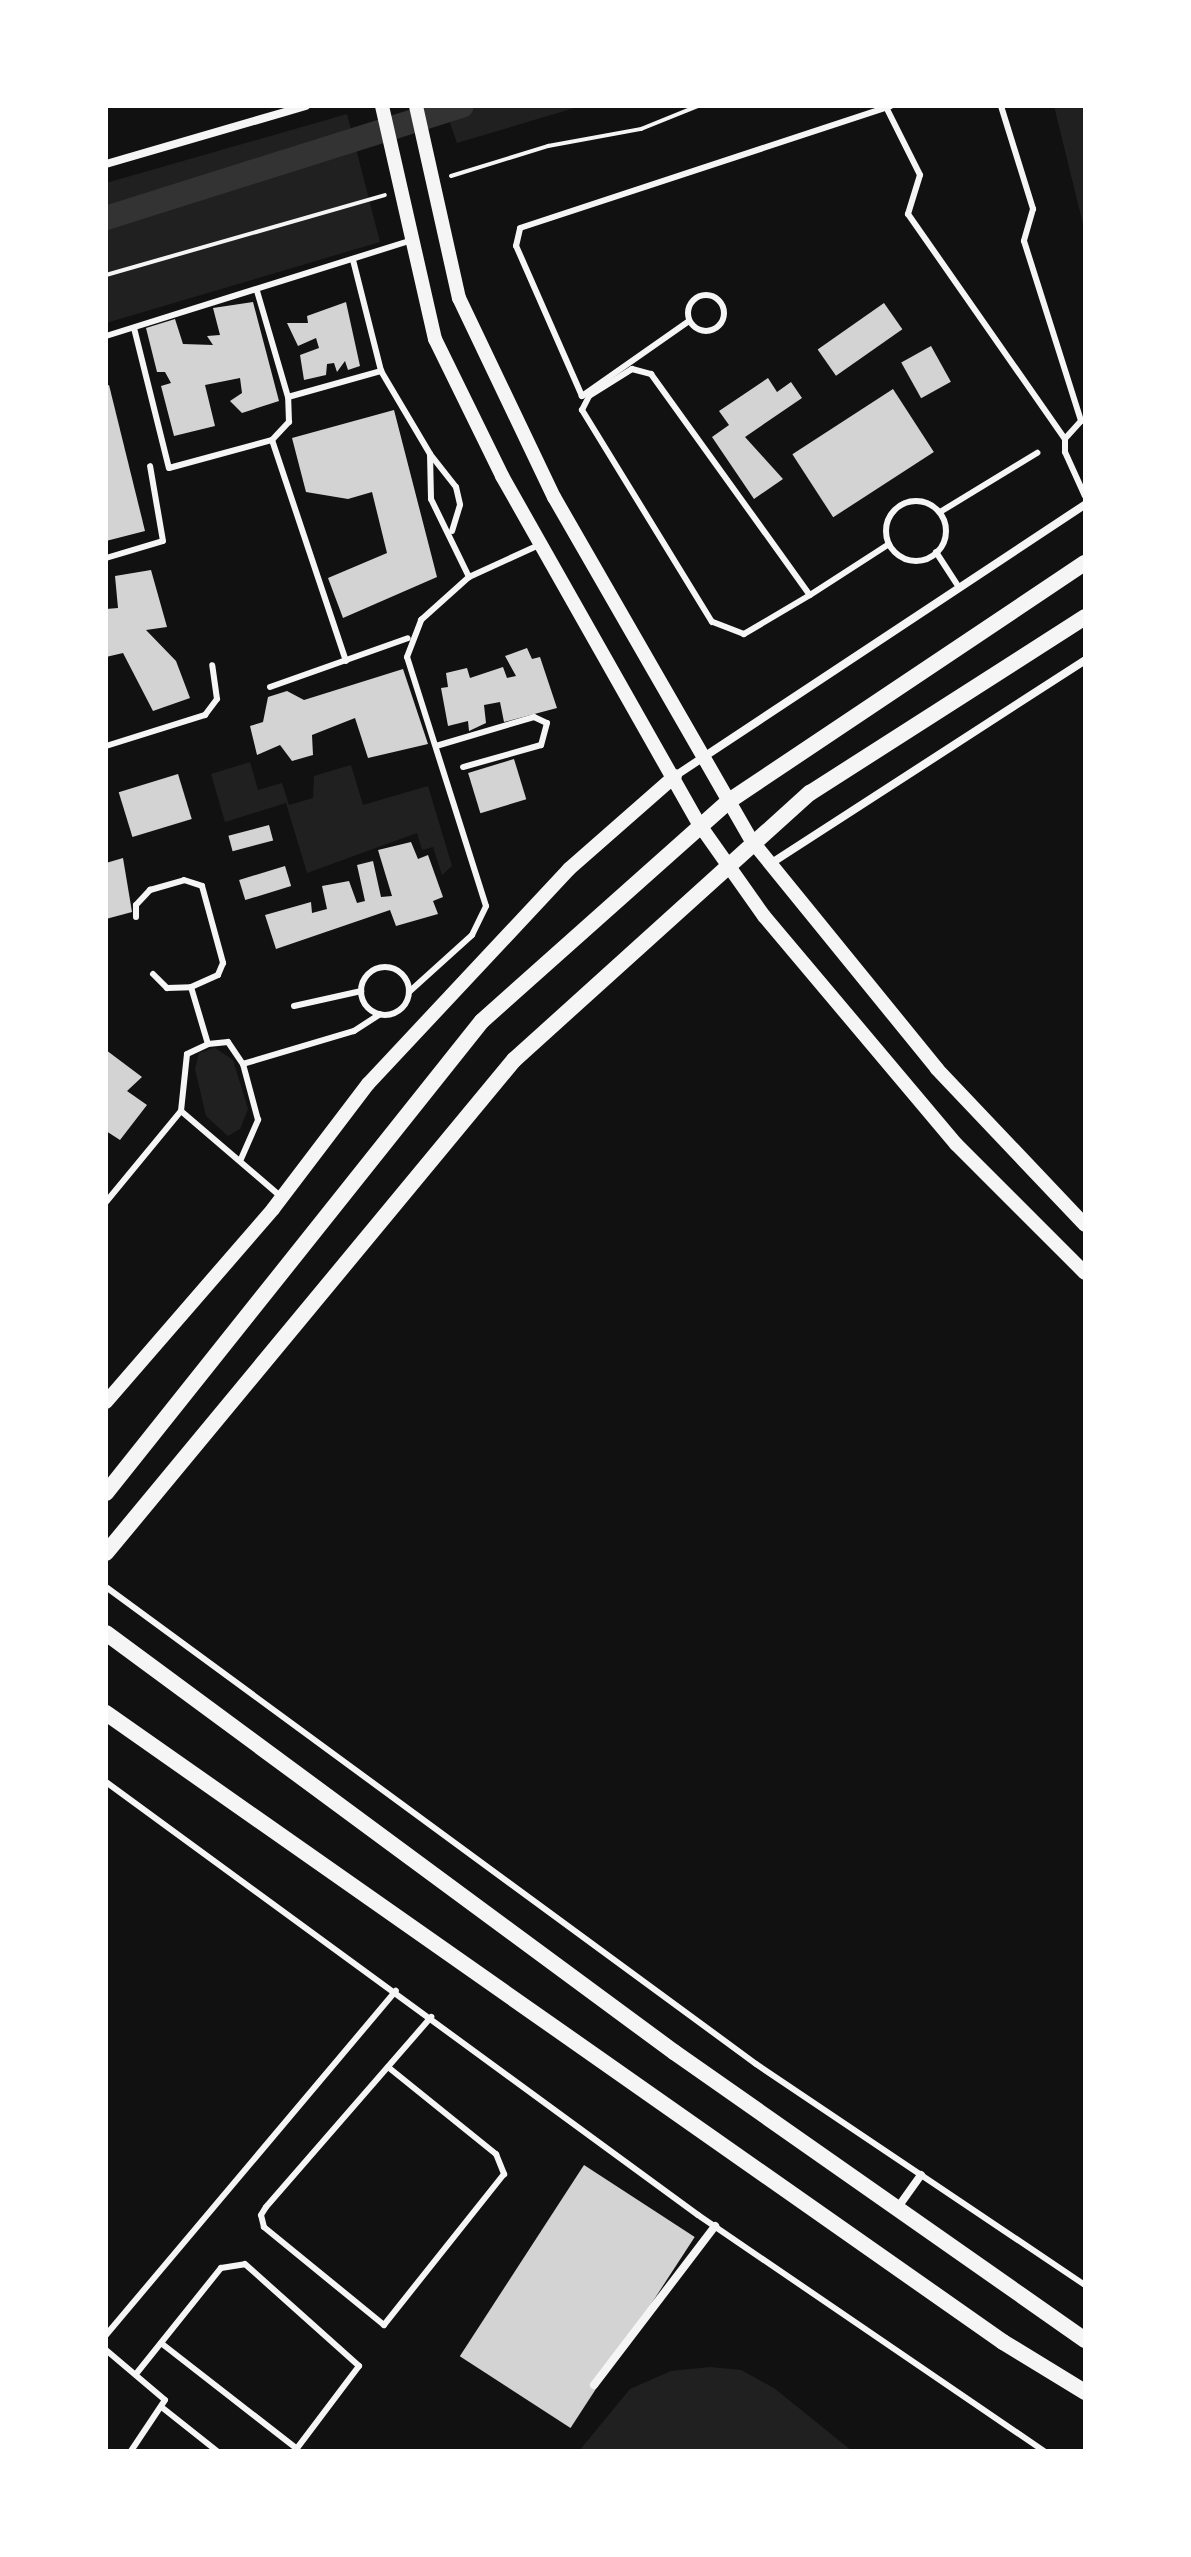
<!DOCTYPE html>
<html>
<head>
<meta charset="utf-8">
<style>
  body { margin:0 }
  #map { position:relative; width:1191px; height:2557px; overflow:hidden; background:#111; font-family:Lato,sans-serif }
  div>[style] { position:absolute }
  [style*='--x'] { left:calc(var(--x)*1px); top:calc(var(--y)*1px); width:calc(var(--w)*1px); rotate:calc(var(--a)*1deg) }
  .green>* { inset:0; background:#202020 }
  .canal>* { height:24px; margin:-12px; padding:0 12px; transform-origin:12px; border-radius:12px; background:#333 }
  .building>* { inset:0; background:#d3d3d3; transform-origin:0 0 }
  .path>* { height:4px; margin:-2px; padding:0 2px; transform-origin:2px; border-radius:2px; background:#f5f5f5 }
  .service>* { height:6px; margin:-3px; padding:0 3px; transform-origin:3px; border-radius:3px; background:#f5f5f5 }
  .service>.ring { margin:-3px; padding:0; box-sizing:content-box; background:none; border:6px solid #f5f5f5; border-radius:50% }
  .minor>* { height:8px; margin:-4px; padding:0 4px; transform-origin:4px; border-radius:4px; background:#f5f5f5 }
  .tertiary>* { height:14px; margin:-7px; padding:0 7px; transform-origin:7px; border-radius:7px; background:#f5f5f5 }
  .secondary>* { height:16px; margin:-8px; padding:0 8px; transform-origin:8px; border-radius:8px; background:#f5f5f5 }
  span { translate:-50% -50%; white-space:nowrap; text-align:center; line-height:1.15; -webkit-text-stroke:6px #fff; paint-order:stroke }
  .frame { position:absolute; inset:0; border:108px solid #fff; pointer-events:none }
</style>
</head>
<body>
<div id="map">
  <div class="green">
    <div style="clip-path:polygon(444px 106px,581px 106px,457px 143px)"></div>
    <div style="clip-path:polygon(1054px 106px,1085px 106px,1085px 232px)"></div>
    <div style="clip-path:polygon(347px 114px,380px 242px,106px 323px,106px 183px)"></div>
    <div style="clip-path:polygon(250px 762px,258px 790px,282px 783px,289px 805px,313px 798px,314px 776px,351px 765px,363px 805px,428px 786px,452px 866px,442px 875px,433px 847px,422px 850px,417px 833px,307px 873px,286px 803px,225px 822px,211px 774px)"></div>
    <div style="clip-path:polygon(215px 1048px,233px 1060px,248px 1109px,240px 1129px,228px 1136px,206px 1116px,195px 1069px,199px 1053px)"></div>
    <div style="clip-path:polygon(710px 2367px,741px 2370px,774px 2388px,852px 2451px,579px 2451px,630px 2389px,671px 2371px)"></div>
  </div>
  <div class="canal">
    <div style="--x:106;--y:218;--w:373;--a:-17.5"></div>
  </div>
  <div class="building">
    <div style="clip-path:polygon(253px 302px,279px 401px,242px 413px,230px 401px,242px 393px,240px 378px,205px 385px,215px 426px,174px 436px,161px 386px,171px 383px,165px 372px,157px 372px,146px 328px,175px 319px,183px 344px,213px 345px,207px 336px,220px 335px,213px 308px)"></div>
    <div style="clip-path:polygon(346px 302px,360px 366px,348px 370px,345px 361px,337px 372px,334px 363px,327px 364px,326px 375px,304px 380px,300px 355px,319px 348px,316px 338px,298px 346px,287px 323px,308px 323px,307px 316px)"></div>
    <div style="left:884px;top:303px;width:32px;height:81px;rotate:55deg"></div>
    <div style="left:931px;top:346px;width:41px;height:34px;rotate:61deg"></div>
    <div style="clip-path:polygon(768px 378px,777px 392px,791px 382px,802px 398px,745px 437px,783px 479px,754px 499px,712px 437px,729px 425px,719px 411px)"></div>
    <div style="clip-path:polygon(109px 385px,145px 531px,106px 541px,106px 386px)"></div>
    <div style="left:893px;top:389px;width:75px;height:120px;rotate:57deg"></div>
    <div style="clip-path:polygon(394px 410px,437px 577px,343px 618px,328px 578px,387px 553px,372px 492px,348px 499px,306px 492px,292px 438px)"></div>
    <div style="clip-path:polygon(151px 570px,167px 627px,146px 630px,176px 661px,190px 698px,153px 711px,123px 653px,106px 657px,106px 609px,118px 608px,115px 576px)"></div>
    <div style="clip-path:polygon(527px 648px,532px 659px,540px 657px,557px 708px,504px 722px,500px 702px,484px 705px,486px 723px,469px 731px,468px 721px,448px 726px,441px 688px,448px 687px,446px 673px,467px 668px,470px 678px,503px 667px,507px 678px,516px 676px,505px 656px)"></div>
    <div style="clip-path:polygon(403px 669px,428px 744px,368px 758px,355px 718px,312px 735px,313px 755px,292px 761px,280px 745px,257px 755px,250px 726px,263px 722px,268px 697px,287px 691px,304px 700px)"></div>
    <div style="left:514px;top:759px;width:42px;height:48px;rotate:73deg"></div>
    <div style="left:178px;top:774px;width:47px;height:62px;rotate:73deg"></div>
    <div style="left:269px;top:825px;width:16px;height:42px;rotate:75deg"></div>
    <div style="clip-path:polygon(411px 842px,418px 859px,428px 855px,443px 897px,433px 901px,438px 914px,396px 926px,390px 910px,276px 949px,265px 915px,311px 902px,312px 913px,327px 909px,322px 886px,349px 881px,357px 903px,365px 901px,357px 865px,373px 861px,381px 897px,392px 896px,378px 850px)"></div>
    <div style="clip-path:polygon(123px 858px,132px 912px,106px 919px,106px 863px)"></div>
    <div style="left:285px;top:866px;width:21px;height:48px;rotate:73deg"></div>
    <div style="clip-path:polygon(106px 1050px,142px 1077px,127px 1091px,147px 1105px,120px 1140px,106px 1131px)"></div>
    <div style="left:584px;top:2165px;width:132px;height:228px;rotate:33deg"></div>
  </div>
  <div class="path">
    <div style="--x:451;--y:176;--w:102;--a:-17.2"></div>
    <div style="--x:548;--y:146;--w:95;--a:-10.4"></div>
    <div style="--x:641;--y:129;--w:61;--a:-22"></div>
    <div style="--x:106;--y:275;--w:290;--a:-16"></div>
  </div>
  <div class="service">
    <div style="--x:1001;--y:106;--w:108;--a:72.7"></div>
    <div style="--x:1033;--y:209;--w:33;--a:106"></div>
    <div style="--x:1024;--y:241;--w:189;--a:72.4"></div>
    <div style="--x:1081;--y:421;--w:24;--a:132"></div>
    <div style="--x:1065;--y:439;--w:13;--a:90"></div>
    <div style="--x:1065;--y:452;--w:48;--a:65.6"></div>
    <div style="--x:886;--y:107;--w:76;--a:63.4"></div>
    <div style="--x:920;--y:175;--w:41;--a:107.1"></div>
    <div style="--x:908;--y:214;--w:274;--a:55.1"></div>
    <div style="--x:353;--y:260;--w:114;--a:75.8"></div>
    <div style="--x:381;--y:371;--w:96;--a:59.4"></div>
    <div style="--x:430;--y:454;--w:45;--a:88.7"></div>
    <div style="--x:431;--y:499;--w:87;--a:64"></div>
    <div style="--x:469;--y:577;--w:77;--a:-24.6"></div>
    <div style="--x:257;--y:291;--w:110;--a:73.7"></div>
    <div class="ring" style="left:688px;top:295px;width:30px;height:30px"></div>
    <div style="--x:689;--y:321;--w:131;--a:145"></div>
    <div style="--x:582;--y:396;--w:164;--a:-113.7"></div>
    <div style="--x:516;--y:246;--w:18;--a:-77"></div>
    <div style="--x:520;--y:228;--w:390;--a:-18.2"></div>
    <div style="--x:134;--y:328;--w:144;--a:76"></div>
    <div style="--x:169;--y:468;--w:107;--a:-15.2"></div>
    <div style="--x:272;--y:440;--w:25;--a:-47"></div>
    <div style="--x:289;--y:422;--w:25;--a:-92"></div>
    <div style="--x:288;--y:397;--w:97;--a:-15.6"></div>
    <div style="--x:106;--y:336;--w:321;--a:-17.4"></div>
    <div style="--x:272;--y:440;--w:233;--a:71.5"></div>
    <div style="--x:430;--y:454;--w:42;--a:51.8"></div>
    <div style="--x:456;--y:487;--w:18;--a:77"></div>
    <div style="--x:460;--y:505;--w:27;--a:107"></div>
    <div class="ring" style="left:886px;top:501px;width:54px;height:54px"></div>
    <div style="--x:940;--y:512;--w:114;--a:-31.3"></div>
    <div style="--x:936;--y:552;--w:38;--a:57"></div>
    <div style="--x:106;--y:558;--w:59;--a:-16.6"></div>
    <div style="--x:163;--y:541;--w:76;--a:-99.8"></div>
    <div style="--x:810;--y:595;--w:77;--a:149.4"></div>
    <div style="--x:744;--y:634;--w:34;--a:-159"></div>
    <div style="--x:712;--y:622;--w:249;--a:-121.5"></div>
    <div style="--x:582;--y:410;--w:16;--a:-63"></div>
    <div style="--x:589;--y:396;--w:51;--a:-32.1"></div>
    <div style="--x:632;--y:369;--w:20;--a:15"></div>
    <div style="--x:651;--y:374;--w:272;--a:54.3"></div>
    <div style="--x:810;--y:595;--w:94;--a:-32.8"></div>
    <div style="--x:270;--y:687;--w:146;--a:-19.5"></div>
    <div style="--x:106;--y:746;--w:104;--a:-17.4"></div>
    <div style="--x:205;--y:715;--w:20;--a:-53"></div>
    <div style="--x:217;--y:699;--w:34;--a:-98"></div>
    <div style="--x:436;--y:746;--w:102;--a:-16.5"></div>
    <div style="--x:534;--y:717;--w:14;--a:25"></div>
    <div style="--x:547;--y:723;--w:23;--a:105"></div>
    <div style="--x:541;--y:745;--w:81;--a:164.2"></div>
    <div style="--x:136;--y:917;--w:12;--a:-90"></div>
    <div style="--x:136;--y:905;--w:21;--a:-47"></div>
    <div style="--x:150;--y:890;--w:35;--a:-16"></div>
    <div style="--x:184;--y:880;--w:19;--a:18"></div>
    <div style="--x:202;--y:886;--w:80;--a:74.7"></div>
    <div style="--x:223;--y:963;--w:13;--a:113"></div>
    <div style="--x:218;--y:975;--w:30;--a:156"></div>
    <div style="--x:191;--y:987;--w:59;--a:73.4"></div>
    <div style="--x:208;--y:1044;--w:20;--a:-6"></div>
    <div style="--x:228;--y:1042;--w:27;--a:56"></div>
    <div class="ring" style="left:361px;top:967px;width:42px;height:42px"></div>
    <div style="--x:153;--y:974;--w:20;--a:45"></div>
    <div style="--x:167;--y:988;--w:24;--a:-2"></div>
    <div style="--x:409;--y:992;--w:85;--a:-42.1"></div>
    <div style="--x:472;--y:935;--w:32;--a:-64"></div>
    <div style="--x:486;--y:906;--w:261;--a:-107.6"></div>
    <div style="--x:407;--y:657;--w:40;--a:-69"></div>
    <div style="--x:421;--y:620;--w:64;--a:-41.9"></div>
    <div style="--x:294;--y:1006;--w:69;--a:-12.6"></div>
    <div style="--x:181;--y:1111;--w:57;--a:-84"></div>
    <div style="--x:187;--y:1054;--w:23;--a:-25"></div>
    <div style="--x:241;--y:1159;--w:43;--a:-66.4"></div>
    <div style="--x:258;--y:1120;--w:58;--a:-105"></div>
    <div style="--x:243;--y:1064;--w:116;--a:-16.6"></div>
    <div style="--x:354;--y:1031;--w:31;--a:-33"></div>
    <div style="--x:106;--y:1202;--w:118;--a:-50.5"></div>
    <div style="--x:181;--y:1111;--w:130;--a:40.6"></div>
    <div style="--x:106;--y:1587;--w:806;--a:36.27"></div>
    <div style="--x:756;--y:2064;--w:396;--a:33.9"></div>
    <div style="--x:106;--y:1782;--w:733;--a:36.18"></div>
    <div style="--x:698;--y:2215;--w:419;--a:34.3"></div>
    <div style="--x:388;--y:2067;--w:139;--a:38.9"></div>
    <div style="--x:496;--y:2154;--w:22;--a:68"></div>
    <div style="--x:504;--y:2174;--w:193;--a:128.5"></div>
    <div style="--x:384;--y:2325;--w:155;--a:-140.8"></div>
    <div style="--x:264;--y:2227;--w:12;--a:-104"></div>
    <div style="--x:261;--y:2215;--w:9;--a:-58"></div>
    <div style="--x:266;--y:2207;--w:252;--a:-49"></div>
    <div style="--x:106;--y:2335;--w:450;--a:-49.9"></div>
    <div style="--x:161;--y:2343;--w:172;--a:37.9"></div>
    <div style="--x:106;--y:2350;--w:77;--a:40.3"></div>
    <div style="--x:165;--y:2400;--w:61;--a:123.7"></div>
    <div style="--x:136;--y:2374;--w:136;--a:-51.3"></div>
    <div style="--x:221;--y:2268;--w:24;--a:-9"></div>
    <div style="--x:245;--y:2264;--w:153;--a:41.8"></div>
    <div style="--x:359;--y:2366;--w:106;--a:127"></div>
    <div style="--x:164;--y:2409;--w:68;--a:38.4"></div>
  </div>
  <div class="minor">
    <div style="--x:106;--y:164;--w:208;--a:-16.2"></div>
    <div style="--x:675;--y:776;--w:491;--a:-33.5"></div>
    <div style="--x:770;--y:864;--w:375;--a:-32.9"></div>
    <div style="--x:896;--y:2210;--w:43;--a:-54.5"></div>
    <div style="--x:594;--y:2385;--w:200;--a:-52.7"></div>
  </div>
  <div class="tertiary">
    <div style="--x:382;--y:106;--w:239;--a:77.2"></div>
    <div style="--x:435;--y:339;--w:153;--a:63.9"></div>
    <div style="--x:502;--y:476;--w:400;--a:60.5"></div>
    <div style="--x:699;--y:824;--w:113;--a:54.8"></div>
    <div style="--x:764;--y:916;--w:298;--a:49.9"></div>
    <div style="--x:956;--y:1144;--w:182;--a:45"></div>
    <div style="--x:416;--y:106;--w:197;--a:77.4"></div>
    <div style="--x:459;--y:298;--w:221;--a:64.5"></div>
    <div style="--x:554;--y:497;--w:397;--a:60.1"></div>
    <div style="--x:752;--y:841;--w:294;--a:50.9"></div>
    <div style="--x:937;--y:1069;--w:215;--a:46.5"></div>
    <div style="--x:106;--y:1402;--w:255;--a:-49.1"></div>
    <div style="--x:273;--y:1209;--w:157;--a:-52.8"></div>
    <div style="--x:368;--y:1084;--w:294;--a:-46.9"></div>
    <div style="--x:569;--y:869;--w:141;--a:-41.3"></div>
  </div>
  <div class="secondary">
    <div style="--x:106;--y:1493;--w:603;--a:-51.46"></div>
    <div style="--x:482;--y:1021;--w:331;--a:-41.7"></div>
    <div style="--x:729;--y:801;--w:428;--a:-33.8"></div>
    <div style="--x:106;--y:1553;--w:640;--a:-50.39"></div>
    <div style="--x:514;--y:1060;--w:399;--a:-42.1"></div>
    <div style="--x:810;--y:793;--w:326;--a:-32.6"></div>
    <div style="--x:106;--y:1633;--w:706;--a:36.42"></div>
    <div style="--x:674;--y:2052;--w:502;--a:35.02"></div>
    <div style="--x:106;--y:1713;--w:1096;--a:35.04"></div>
    <div style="--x:1003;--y:2342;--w:96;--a:31.4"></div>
  </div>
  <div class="frame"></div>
</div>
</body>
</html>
